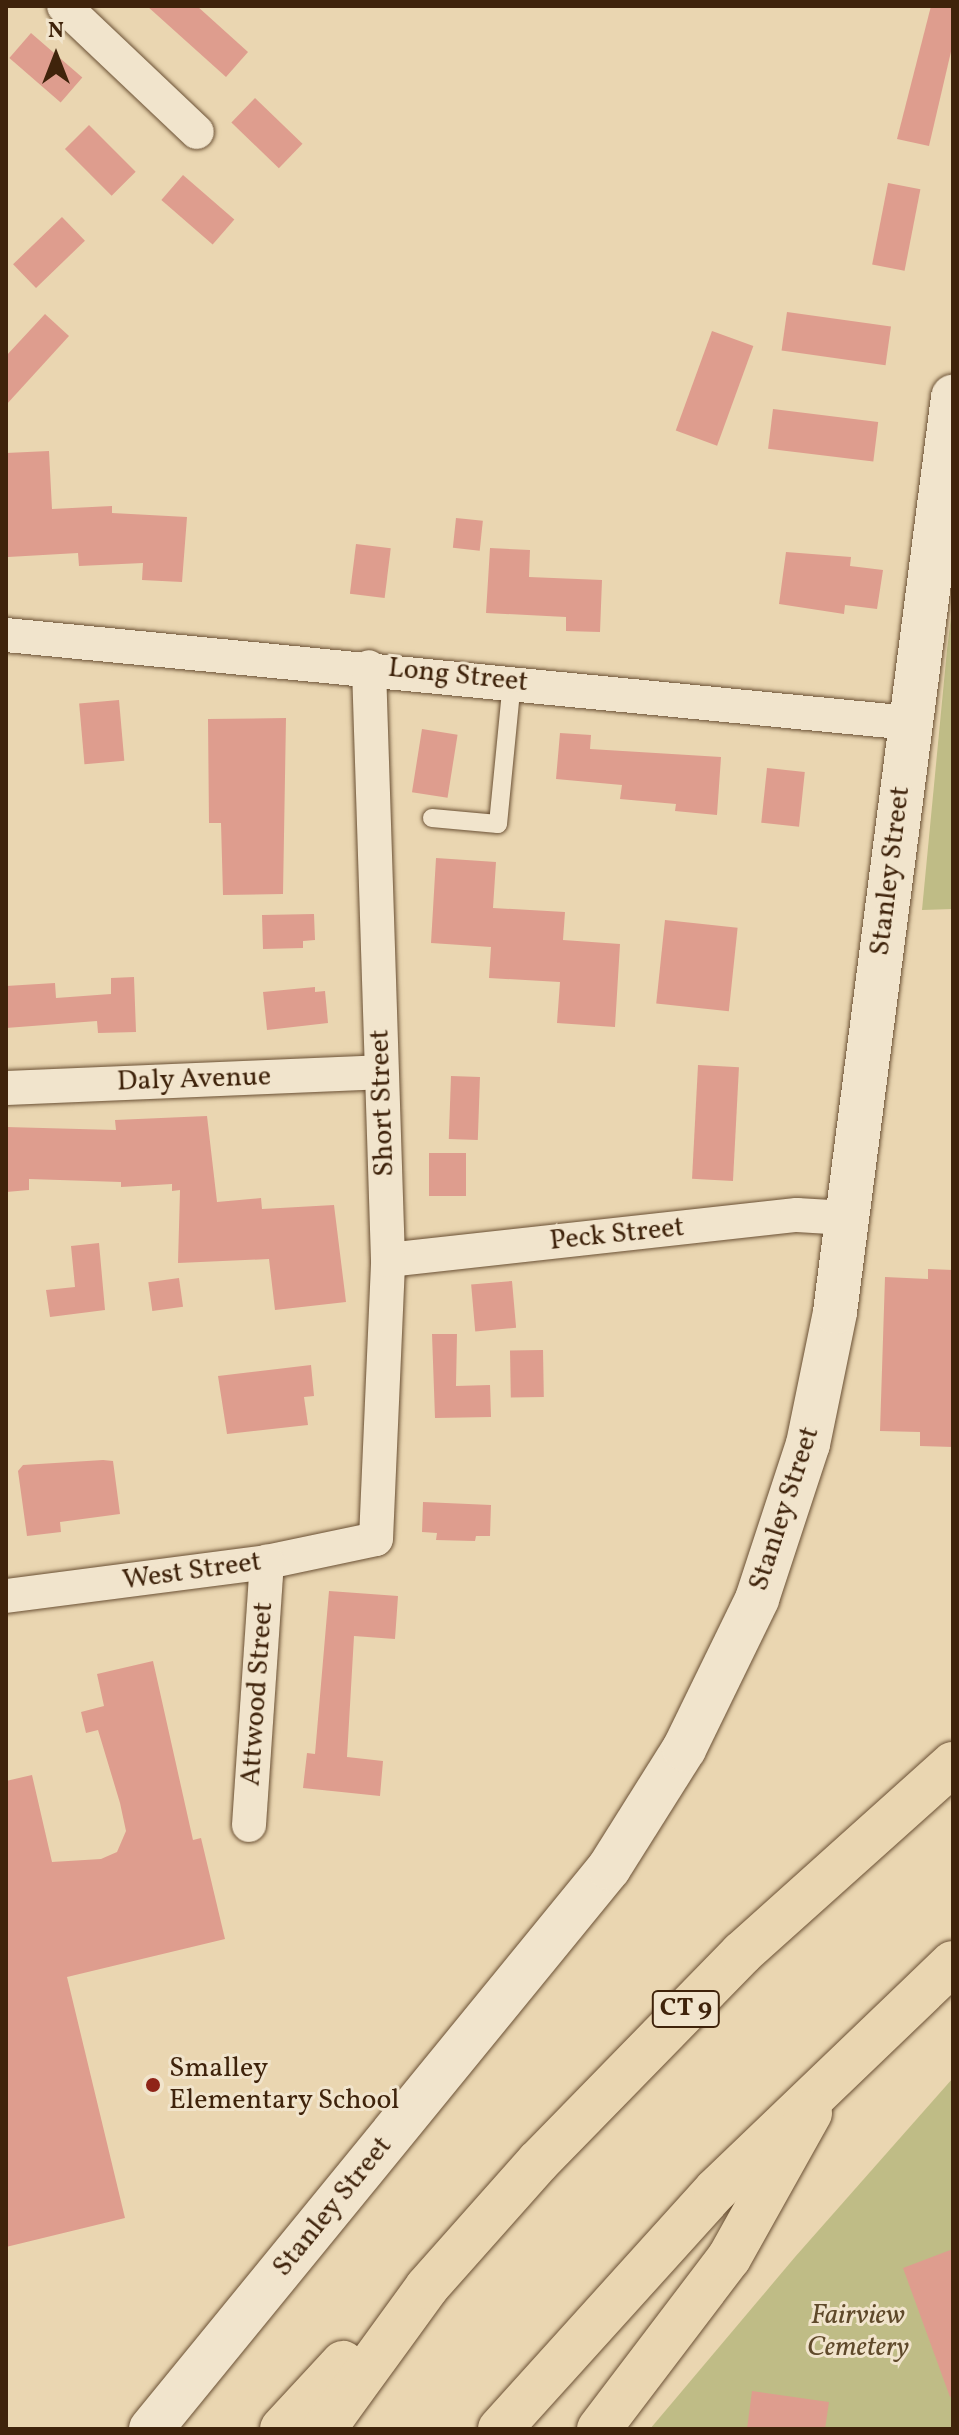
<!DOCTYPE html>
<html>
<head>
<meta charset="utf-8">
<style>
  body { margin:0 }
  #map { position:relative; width:959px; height:2435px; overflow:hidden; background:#ead6b1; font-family:Vollkorn,serif }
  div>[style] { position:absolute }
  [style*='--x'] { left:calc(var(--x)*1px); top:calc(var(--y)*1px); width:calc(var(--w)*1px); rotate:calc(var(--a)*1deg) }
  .green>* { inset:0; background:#bfbc86 }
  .building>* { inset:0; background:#de9d8e; transform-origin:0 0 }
  .roads { filter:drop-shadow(0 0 2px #6a5034) drop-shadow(0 0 2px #6a5034) }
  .lane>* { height:18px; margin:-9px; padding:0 9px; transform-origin:9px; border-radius:9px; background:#f1e4cc }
  .street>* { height:34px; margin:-17px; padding:0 17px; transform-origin:17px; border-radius:17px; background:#f1e4cc }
  .secondary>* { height:44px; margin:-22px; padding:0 22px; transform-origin:22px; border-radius:22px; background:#f1e4cc }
  .highway>* { height:44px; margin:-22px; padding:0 22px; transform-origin:22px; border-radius:22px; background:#ead6b1 }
  .dots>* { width:22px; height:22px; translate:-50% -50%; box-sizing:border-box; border:4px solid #f1e4cc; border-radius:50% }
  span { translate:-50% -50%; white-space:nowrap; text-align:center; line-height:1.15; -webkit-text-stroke:6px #f1e4cc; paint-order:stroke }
  .shield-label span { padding:2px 6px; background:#f1e4cc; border:2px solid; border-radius:6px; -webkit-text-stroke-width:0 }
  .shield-label { font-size:26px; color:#3f230b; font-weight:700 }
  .street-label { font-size:28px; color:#3f230b }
  .poi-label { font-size:28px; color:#3f230b }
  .left { translate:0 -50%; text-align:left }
  .park-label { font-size:28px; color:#5f492a; font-style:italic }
  .frame { position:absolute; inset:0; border:8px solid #3f230b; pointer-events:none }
  .north { position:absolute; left:16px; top:16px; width:80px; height:80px; -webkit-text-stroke:6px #f1e4cc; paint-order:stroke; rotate:0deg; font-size:22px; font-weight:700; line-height:32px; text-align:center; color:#3f230b }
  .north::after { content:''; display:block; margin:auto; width:28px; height:36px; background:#3f230b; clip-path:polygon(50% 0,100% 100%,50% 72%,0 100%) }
</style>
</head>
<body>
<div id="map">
  <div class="green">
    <div style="clip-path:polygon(953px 601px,953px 909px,922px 910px,947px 650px)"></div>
    <div style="clip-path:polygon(953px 2078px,953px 2429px,650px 2429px,795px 2257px)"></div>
  </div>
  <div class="building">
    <div style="clip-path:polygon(147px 6px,197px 6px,248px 52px,226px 77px)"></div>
    <div style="clip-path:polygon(931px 6px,953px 6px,953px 43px,929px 146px,897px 139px)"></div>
    <div style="left:31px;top:33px;width:68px;height:33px;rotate:41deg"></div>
    <div style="left:255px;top:98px;width:66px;height:34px;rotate:44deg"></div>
    <div style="left:89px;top:125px;width:66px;height:34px;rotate:45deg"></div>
    <div style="left:183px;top:175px;width:68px;height:33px;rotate:41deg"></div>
    <div style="left:888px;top:183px;width:33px;height:83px;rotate:11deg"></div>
    <div style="left:62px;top:217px;width:33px;height:68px;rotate:46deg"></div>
    <div style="left:787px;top:312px;width:105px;height:39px;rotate:8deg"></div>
    <div style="clip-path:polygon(45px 314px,69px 336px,6px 405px,6px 356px)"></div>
    <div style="left:712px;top:331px;width:44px;height:106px;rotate:20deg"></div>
    <div style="left:773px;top:409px;width:106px;height:40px;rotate:7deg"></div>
    <div style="clip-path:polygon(49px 451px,52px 509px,112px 506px,112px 513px,187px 517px,182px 582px,142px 580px,143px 563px,79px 566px,78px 553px,8px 557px,6px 453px)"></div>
    <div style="left:456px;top:518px;width:27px;height:30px;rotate:6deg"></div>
    <div style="left:356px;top:544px;width:35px;height:50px;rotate:7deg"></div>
    <div style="clip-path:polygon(490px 548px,530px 550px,529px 577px,602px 580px,600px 632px,566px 631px,566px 617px,486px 613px)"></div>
    <div style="clip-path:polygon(786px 552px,851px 557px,850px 566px,883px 570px,877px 609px,845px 605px,844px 614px,779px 604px)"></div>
    <div style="left:119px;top:700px;width:61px;height:40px;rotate:85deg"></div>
    <div style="clip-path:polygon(286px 718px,283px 894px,223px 895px,221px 823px,209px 823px,208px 719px)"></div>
    <div style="left:422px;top:729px;width:36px;height:64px;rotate:9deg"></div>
    <div style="clip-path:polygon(560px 733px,591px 735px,590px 749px,721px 757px,717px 815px,675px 811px,676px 804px,620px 799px,622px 785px,556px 779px)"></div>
    <div style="left:767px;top:768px;width:38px;height:55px;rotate:6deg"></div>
    <div style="clip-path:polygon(436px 858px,496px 862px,493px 908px,565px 912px,563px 940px,620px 944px,615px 1027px,557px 1023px,560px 982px,489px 978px,491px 947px,431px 943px)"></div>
    <div style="clip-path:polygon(314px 914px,315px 940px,303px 941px,303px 948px,263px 949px,262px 915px)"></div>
    <div style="left:665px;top:920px;width:73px;height:84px;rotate:6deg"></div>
    <div style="clip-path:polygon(134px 977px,136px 1032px,98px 1033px,97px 1021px,6px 1028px,6px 986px,55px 983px,56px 998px,111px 994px,111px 978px)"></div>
    <div style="clip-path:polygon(315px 987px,315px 992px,325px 991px,328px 1023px,267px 1030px,263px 992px)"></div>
    <div style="left:698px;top:1065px;width:41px;height:114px;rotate:3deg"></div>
    <div style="left:451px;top:1076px;width:29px;height:63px;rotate:2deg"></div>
    <div style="clip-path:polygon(207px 1116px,217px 1202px,261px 1198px,262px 1209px,334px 1205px,346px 1302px,275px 1310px,269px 1259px,178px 1263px,180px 1190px,172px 1191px,172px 1184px,121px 1187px,121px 1182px,29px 1179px,29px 1190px,6px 1192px,6px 1127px,116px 1130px,115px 1120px)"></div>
    <div style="left:429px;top:1153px;width:37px;height:43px"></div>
    <div style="clip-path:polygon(99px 1243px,105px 1310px,50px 1317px,46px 1290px,75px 1287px,71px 1246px)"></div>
    <div style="clip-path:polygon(928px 1269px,953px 1270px,953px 1447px,920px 1446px,920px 1432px,880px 1431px,885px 1277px,928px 1279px)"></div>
    <div style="left:179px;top:1278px;width:29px;height:31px;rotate:82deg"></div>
    <div style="left:512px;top:1281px;width:47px;height:41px;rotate:85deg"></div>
    <div style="clip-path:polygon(432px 1334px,457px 1334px,456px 1386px,490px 1385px,491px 1417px,435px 1418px)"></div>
    <div style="left:543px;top:1350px;width:47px;height:33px;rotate:89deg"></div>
    <div style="clip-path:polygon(311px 1365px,314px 1396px,304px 1397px,308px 1425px,227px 1434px,218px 1376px)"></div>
    <div style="clip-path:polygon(103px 1460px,113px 1461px,120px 1514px,60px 1522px,61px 1532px,27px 1536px,18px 1471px,23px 1465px)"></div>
    <div style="clip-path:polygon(423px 1502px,491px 1505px,490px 1536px,476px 1536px,475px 1541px,436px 1540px,437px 1533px,422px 1532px)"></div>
    <div style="clip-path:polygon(329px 1591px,398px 1596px,395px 1639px,354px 1636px,347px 1757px,383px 1761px,380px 1796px,303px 1788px,307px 1753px,315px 1754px)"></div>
    <div style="clip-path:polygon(153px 1661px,193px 1840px,201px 1838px,225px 1939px,67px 1977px,125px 2218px,6px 2247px,6px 1781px,32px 1775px,52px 1862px,101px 1859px,117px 1852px,126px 1831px,120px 1803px,98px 1730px,86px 1733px,81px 1712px,104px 1706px,97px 1674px)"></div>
    <div style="clip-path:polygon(953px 2249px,953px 2397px,950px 2397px,903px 2268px)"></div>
    <div style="clip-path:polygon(752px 2391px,829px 2402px,825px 2429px,747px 2429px)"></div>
  </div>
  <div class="roads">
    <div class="lane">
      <div style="--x:432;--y:818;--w:66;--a:5.2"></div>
      <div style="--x:498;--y:824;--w:143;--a:-84.4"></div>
    </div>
    <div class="street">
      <div style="--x:64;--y:6;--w:183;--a:43.5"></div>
      <div style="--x:6;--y:635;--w:908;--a:5.56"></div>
      <div style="--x:6;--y:1088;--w:375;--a:-2.4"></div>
      <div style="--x:388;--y:1260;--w:411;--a:-6.3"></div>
      <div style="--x:797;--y:1215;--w:50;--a:3.4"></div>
      <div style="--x:6;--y:1596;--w:263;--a:-7.4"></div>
      <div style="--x:267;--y:1562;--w:111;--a:-11.9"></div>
      <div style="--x:376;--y:1539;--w:279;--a:-87.5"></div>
      <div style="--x:388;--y:1260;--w:593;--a:-91.84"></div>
      <div style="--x:249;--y:1825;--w:264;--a:-86.1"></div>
    </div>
    <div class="secondary">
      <div style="--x:151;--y:2429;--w:724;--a:-50.77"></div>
      <div style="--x:609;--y:1868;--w:141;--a:-57.8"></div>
      <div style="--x:684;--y:1749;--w:167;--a:-64"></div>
      <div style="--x:757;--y:1599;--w:163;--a:-71.8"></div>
      <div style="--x:808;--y:1444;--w:135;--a:-78.4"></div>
      <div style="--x:835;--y:1312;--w:923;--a:-82.65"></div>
    </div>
    <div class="highway">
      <div style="--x:282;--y:2429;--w:90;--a:-47.3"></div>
      <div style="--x:324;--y:2429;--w:175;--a:-54"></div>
      <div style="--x:427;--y:2287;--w:167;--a:-48.4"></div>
      <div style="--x:538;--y:2162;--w:292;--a:-45.7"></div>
      <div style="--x:742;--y:1953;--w:283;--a:-41.9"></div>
      <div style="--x:500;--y:2429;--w:322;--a:-47.9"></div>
      <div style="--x:716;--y:2190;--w:328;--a:-43.8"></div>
      <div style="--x:599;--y:2429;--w:215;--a:-52.8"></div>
      <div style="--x:729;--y:2258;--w:166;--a:-60.8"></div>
    </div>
  </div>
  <div class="dots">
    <div style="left:153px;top:2085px;background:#8f2418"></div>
  </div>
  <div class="shield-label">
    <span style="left:686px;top:2009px">CT 9</span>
  </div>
  <div class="street-label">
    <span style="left:458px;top:676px;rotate:6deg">Long Street</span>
    <span style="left:891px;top:871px;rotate:-83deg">Stanley Street</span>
    <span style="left:194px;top:1080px;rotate:-2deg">Daly Avenue</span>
    <span style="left:383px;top:1103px;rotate:-92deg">Short Street</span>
    <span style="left:617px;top:1235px;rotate:-6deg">Peck Street</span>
    <span style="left:785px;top:1509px;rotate:-72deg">Stanley Street</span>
    <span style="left:192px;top:1572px;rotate:-8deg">West Street</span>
    <span style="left:258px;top:1694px;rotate:-86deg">Attwood Street</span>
    <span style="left:333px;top:2207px;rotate:-51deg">Stanley Street</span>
  </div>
  <div class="poi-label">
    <span class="left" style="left:169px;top:2085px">Smalley<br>Elementary School</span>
  </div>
  <div class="park-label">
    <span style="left:858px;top:2332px">Fairview<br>Cemetery</span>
  </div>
  <div class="frame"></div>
  <div class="north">N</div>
</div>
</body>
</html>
